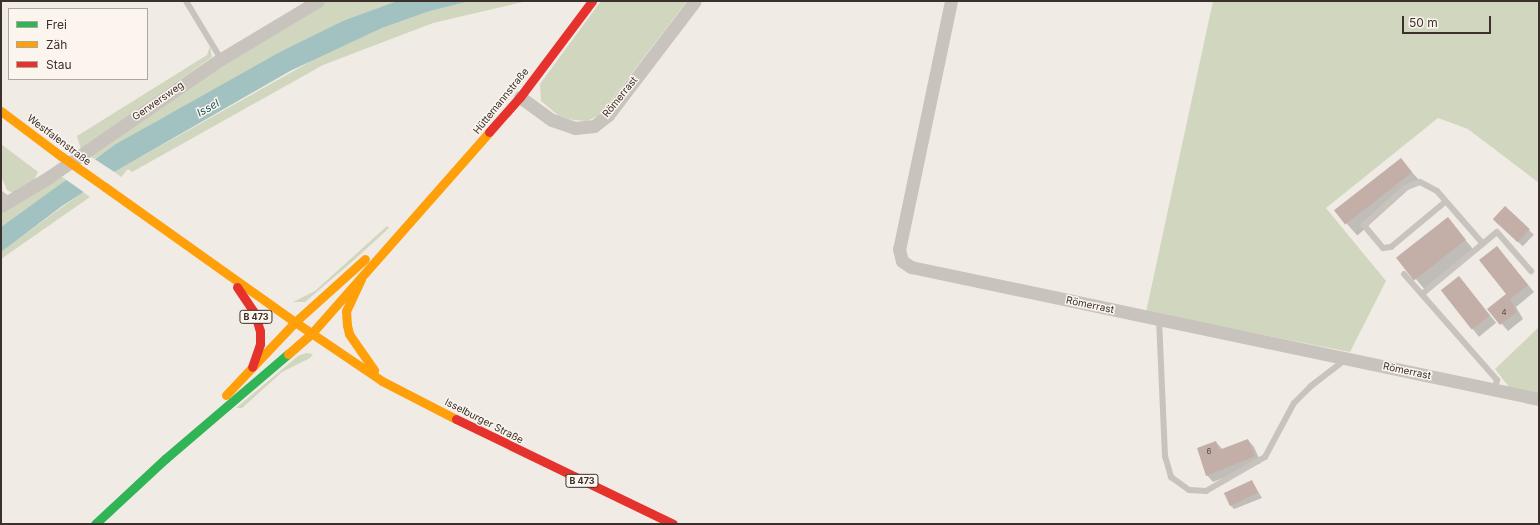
<!DOCTYPE html>
<html>
<head>
<meta charset="utf-8">
<style>
  body { margin:0 }
  #map { position:relative; width:1540px; height:525px; overflow:hidden; background:#f0ebe5; font-family:Inter,sans-serif }
  div>[style] { position:absolute }
  [style*='--x'] { left:calc(var(--x)*1px); top:calc(var(--y)*1px); width:calc(var(--w)*1px); rotate:calc(var(--a)*1deg) }
  .green>* { inset:0; background:#d1d6bf }
  .water>* { inset:0; background:#a1c2c1 }
  .pier>* { inset:0; background:#f0ebe5 }
  .shadow>* { inset:0; background:#0003; transform-origin:0 0 }
  .building>* { inset:0; background:#c3afa7; transform-origin:0 0 }
  .lane>* { height:6px; margin:-3px; padding:0 3px; transform-origin:3px; border-radius:3px; background:#c9c3be }
  .street>* { height:13px; margin:-6.5px; padding:0 6.5px; transform-origin:6.5px; border-radius:6.5px; background:#c9c3be }
  .fast>* { height:9px; margin:-4.5px; padding:0 4.5px; transform-origin:4.5px; border-radius:4.5px; background:#30b455 }
  .slow>* { height:9px; margin:-4.5px; padding:0 4.5px; transform-origin:4.5px; border-radius:4.5px; background:#ff9f0a }
  .jam>* { height:9px; margin:-4.5px; padding:0 4.5px; transform-origin:4.5px; border-radius:4.5px; background:#e5322d }
  .slow-bridge>* { height:9px; margin:-4.5px; padding:0 4.5px; transform-origin:4.5px; border-radius:4.5px; background:#ff9f0a }
  span { translate:-50% -50%; white-space:nowrap; text-align:center; line-height:1.15; -webkit-text-stroke:3px #fbf5ee; paint-order:stroke }
  .number-label { font-size:8px; color:#5d504a }
  .number-label span { -webkit-text-stroke-width:0 }
  .shield-label span { padding:1px 3px; background:#fbf5ee; border:1px solid; border-radius:3px; -webkit-text-stroke-width:0 }
  .shield-label { font-size:9px; color:#3b302b; font-weight:700 }
  .street-label { font-size:10px; color:#3b302b }
  .water-label { font-size:11px; color:#1f5a5e; font-style:italic }
  .frame { position:absolute; inset:0; border:2px solid #3b302b; pointer-events:none }
  .legend { position:absolute; left:8px; top:8px; width:140px; height:72px; box-sizing:border-box; background:#fbf5ee; border:1px solid #aea6a0; margin:0; padding:5px 7px; list-style:none; font-size:12px; color:#3b302b }
  .legend li { display:flex; align-items:center; gap:8px; height:20px }
  .legend b { width:20px; border:1px solid #aea6a0 }
  .scale { position:absolute; left:1402px; top:16px; width:89px; height:18px; box-sizing:border-box; border:2px solid #3b302b; border-top:0; padding-left:5px; font-size:12px; line-height:14px; white-space:nowrap; color:#3b302b; -webkit-text-stroke:3px #fbf5ee; paint-order:stroke }
</style>
</head>
<body>
<div id="map">
  <div class="green">
    <div style="clip-path:polygon(326px 1px,397px 1px,345px 20px,155px 122px,94px 159px,90px 156px,157px 106px)"></div>
    <div style="clip-path:polygon(470px 1px,527px 1px,433px 23px,323px 65px,132px 172px,128px 169px,121px 177px,114px 172px,315px 59px,382px 28px,430px 11px)"></div>
    <div style="clip-path:polygon(601px 1px,687px 1px,600px 115px,587px 121px,573px 120px,559px 116px,541px 101px,540px 84px)"></div>
    <div style="clip-path:polygon(1213px 1px,1539px 1px,1539px 183px,1468px 129px,1438px 118px,1326px 208px,1386px 281px,1350px 352px,1146px 312px)"></div>
    <div style="clip-path:polygon(210px 46px,212px 57px,81px 150px,77px 136px,207px 55px)"></div>
    <div style="clip-path:polygon(1px 144px,38px 172px,33px 182px,13px 193px,7px 190px,1px 176px)"></div>
    <div style="clip-path:polygon(59px 175px,67px 180px,1px 227px,1px 212px)"></div>
    <div style="clip-path:polygon(83px 192px,90px 197px,1px 259px,1px 252px,7px 247px)"></div>
    <div style="clip-path:polygon(387px 226px,389px 228px,354px 260px,305px 302px,293px 302px,315px 291px)"></div>
    <div style="clip-path:polygon(1539px 327px,1539px 393px,1509px 387px,1495px 369px)"></div>
    <div style="clip-path:polygon(306px 353px,313px 354px,310px 358px,282px 372px,242px 408px,236px 408px,298px 356px)"></div>
  </div>
  <div class="water">
    <div style="clip-path:polygon(397px 1px,470px 1px,430px 11px,382px 28px,290px 71px,116px 171px,62px 206px,1px 252px,1px 227px,116px 144px,280px 52px,345px 20px)"></div>
  </div>
  <div class="pier">
    <div style="clip-path:polygon(93px 158px,116px 173px,85px 193px,65px 179px)"></div>
  </div>
  <div class="shadow">
    <div style="left:1401px;top:160px;width:27px;height:83px;rotate:48deg"></div>
    <div style="left:1505px;top:207px;width:40px;height:16px;rotate:44deg"></div>
    <div style="left:1447px;top:218px;width:43px;height:63px;rotate:50deg"></div>
    <div style="clip-path:polygon(1497px 247px,1534px 292px,1516px 307px,1523px 319px,1508px 331px,1489px 309px,1507px 294px)"></div>
    <div style="left:1459px;top:277px;width:59px;height:22px;rotate:51deg"></div>
    <div style="clip-path:polygon(1248px 440px,1254px 447px,1261px 463px,1213px 482px,1207px 475px,1216px 442px,1223px 450px)"></div>
    <div style="clip-path:polygon(1252px 481px,1262px 498px,1234px 509px,1229px 504px)"></div>
  </div>
  <div class="building">
    <div style="left:1401px;top:158px;width:18px;height:85px;rotate:52deg"></div>
    <div style="left:1505px;top:206px;width:34px;height:18px;rotate:43deg"></div>
    <div style="left:1448px;top:217px;width:29px;height:66px;rotate:52deg"></div>
    <div style="clip-path:polygon(1497px 246px,1528px 285px,1510px 299px,1517px 312px,1500px 325px,1487px 309px,1506px 294px,1479px 260px)"></div>
    <div style="left:1459px;top:276px;width:50px;height:23px;rotate:52deg"></div>
    <div style="clip-path:polygon(1248px 439px,1255px 456px,1206px 476px,1197px 448px,1216px 441px,1219px 450px)"></div>
    <div style="left:1252px;top:480px;width:14px;height:31px;rotate:65deg"></div>
  </div>
  <div class="lane">
    <div style="--x:186;--y:1;--w:68;--a:58.9"></div>
    <div style="--x:1;--y:194;--w:10;--a:37"></div>
    <div style="--x:1445;--y:202;--w:70;--a:140.2"></div>
    <div style="--x:1391;--y:247;--w:8;--a:173"></div>
    <div style="--x:1383;--y:248;--w:30;--a:-130"></div>
    <div style="--x:1364;--y:225;--w:55;--a:-42.1"></div>
    <div style="--x:1405;--y:188;--w:16;--a:-22"></div>
    <div style="--x:1420;--y:182;--w:19;--a:28"></div>
    <div style="--x:1437;--y:191;--w:70;--a:49"></div>
    <div style="--x:1404;--y:274;--w:141;--a:48.7"></div>
    <div style="--x:1497;--y:380;--w:9;--a:103"></div>
    <div style="--x:1422;--y:294;--w:97;--a:-39.6"></div>
    <div style="--x:1497;--y:232;--w:52;--a:48.9"></div>
    <div style="--x:1159;--y:319;--w:137;--a:87.5"></div>
    <div style="--x:1165;--y:456;--w:22;--a:74"></div>
    <div style="--x:1171;--y:477;--w:22;--a:36"></div>
    <div style="--x:1189;--y:490;--w:17;--a:3"></div>
    <div style="--x:1206;--y:491;--w:68;--a:-30"></div>
    <div style="--x:1265;--y:457;--w:61;--a:-61.8"></div>
    <div style="--x:1294;--y:403;--w:24;--a:-45"></div>
    <div style="--x:1311;--y:386;--w:44;--a:-37.6"></div>
  </div>
  <div class="street">
    <div style="--x:951;--y:1;--w:253;--a:101.8"></div>
    <div style="--x:899;--y:249;--w:12;--a:76"></div>
    <div style="--x:902;--y:261;--w:11;--a:34"></div>
    <div style="--x:911;--y:267;--w:642;--a:11.87"></div>
    <div style="--x:520;--y:97;--w:39;--a:36"></div>
    <div style="--x:552;--y:120;--w:24;--a:19"></div>
    <div style="--x:575;--y:128;--w:19;--a:-6"></div>
    <div style="--x:594;--y:126;--w:18;--a:-38"></div>
    <div style="--x:608;--y:115;--w:143;--a:-52.7"></div>
    <div style="--x:1;--y:206;--w:56;--a:-31.1"></div>
    <div style="--x:49;--y:177;--w:209;--a:-34.5"></div>
    <div style="--x:221;--y:59;--w:113;--a:-30.9"></div>
  </div>
  <div class="fast">
    <div style="--x:95;--y:524;--w:96;--a:-42.9"></div>
    <div style="--x:165;--y:459;--w:162;--a:-40.5"></div>
  </div>
  <div class="slow">
    <div style="--x:1;--y:111;--w:75;--a:36.9"></div>
    <div style="--x:105;--y:187;--w:233;--a:35.4"></div>
    <div style="--x:361;--y:279;--w:35;--a:115"></div>
    <div style="--x:346;--y:311;--w:14;--a:86"></div>
    <div style="--x:347;--y:325;--w:9;--a:77"></div>
    <div style="--x:349;--y:334;--w:44;--a:55.2"></div>
    <div style="--x:295;--y:322;--w:105;--a:34.1"></div>
    <div style="--x:382;--y:381;--w:83;--a:27.2"></div>
    <div style="--x:288;--y:354;--w:32;--a:-41"></div>
    <div style="--x:312;--y:333;--w:268;--a:-48.6"></div>
    <div style="--x:226;--y:395;--w:100;--a:-46.6"></div>
    <div style="--x:295;--y:322;--w:94;--a:-42"></div>
  </div>
  <div class="jam">
    <div style="--x:489;--y:132;--w:47;--a:-48.5"></div>
    <div style="--x:520;--y:97;--w:120;--a:-53.1"></div>
    <div style="--x:237;--y:287;--w:32;--a:56"></div>
    <div style="--x:255;--y:314;--w:18;--a:74"></div>
    <div style="--x:260;--y:331;--w:13;--a:90"></div>
    <div style="--x:260;--y:344;--w:24;--a:109"></div>
    <div style="--x:456;--y:419;--w:241;--a:25.8"></div>
  </div>
  <div class="slow-bridge">
    <div style="--x:61;--y:156;--w:54;--a:35.2"></div>
  </div>
  <div class="number-label">
    <span style="left:1504px;top:313px">4</span>
    <span style="left:1209px;top:452px">6</span>
  </div>
  <div class="shield-label">
    <span style="left:256px;top:317px">B 473</span>
    <span style="left:582px;top:481px">B 473</span>
  </div>
  <div class="street-label">
    <span style="left:620px;top:97px;rotate:-51deg">Römerrast</span>
    <span style="left:158px;top:101px;rotate:-35deg">Gerwersweg</span>
    <span style="left:501px;top:101px;rotate:-51deg">Hüttemannstraße</span>
    <span style="left:59px;top:140px;rotate:37deg">Westfalenstraße</span>
    <span style="left:1090px;top:305px;rotate:12deg">Römerrast</span>
    <span style="left:1407px;top:371px;rotate:12deg">Römerrast</span>
    <span style="left:484px;top:421px;rotate:27deg">Isselburger Straße</span>
  </div>
  <div class="water-label">
    <span style="left:208px;top:108px;rotate:-29deg">Issel</span>
  </div>
  <div class="frame"></div>
  <ul class="legend">
  <li><b style="height:5px;background:#30b455"></b>Frei</li>
  <li><b style="height:5px;background:#ff9f0a"></b>Zäh</li>
  <li><b style="height:5px;background:#e5322d"></b>Stau</li>
  </ul>
  <div class="scale">50 m</div>
</div>
</body>
</html>
